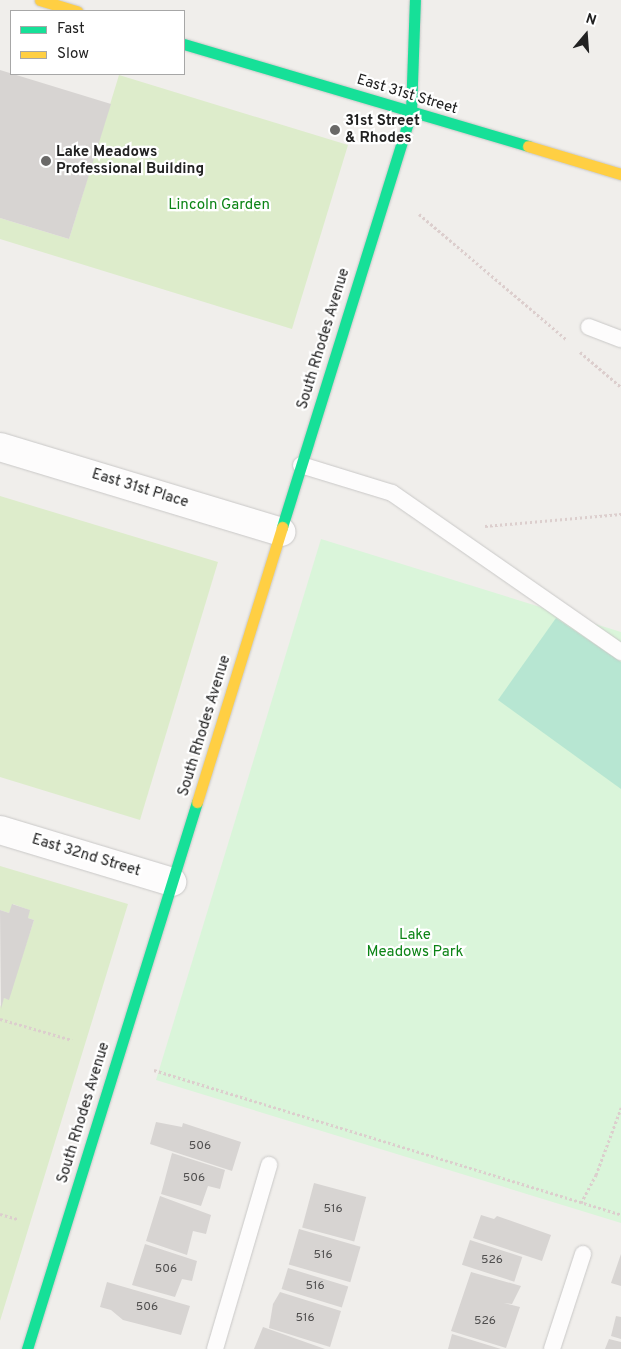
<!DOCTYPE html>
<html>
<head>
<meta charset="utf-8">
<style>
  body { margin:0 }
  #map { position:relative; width:621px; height:1349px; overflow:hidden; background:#f0eeeb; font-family:Overpass,sans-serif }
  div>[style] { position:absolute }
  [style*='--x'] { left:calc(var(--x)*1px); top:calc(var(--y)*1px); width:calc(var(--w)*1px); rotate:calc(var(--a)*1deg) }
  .grass>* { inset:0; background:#ddeccb }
  .park>* { inset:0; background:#daf5da }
  .pitch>* { inset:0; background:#b7e6d2 }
  .building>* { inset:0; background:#d7d4d2; transform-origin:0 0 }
  .path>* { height:3px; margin-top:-1.5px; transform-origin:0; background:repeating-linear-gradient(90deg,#dccecd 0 2.5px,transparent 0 5px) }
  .roads { filter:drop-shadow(0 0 1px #c9c8c7) drop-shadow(0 0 1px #c9c8c7) }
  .lane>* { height:16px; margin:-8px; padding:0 8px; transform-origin:8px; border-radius:8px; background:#fdfcfc }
  .street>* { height:28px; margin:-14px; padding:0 14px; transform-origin:14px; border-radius:14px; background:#fdfcfc }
  .fast>* { height:11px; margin:-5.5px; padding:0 5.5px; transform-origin:5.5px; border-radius:5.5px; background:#16e098 }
  .slow>* { height:11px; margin:-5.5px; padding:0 5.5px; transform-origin:5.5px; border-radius:5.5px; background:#ffcf43 }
  .dots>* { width:14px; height:14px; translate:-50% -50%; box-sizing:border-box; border:2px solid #fff; border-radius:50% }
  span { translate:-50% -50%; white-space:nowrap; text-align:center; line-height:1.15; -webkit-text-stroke:4.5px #fff; paint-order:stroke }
  .number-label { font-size:12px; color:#4f4e4e }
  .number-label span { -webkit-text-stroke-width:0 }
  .street-label { font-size:15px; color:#222 }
  .poi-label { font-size:15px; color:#222; font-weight:700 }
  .left { translate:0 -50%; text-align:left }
  .park-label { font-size:15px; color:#0c8416 }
  .legend { position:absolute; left:10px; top:10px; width:175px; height:65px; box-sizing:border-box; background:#fff; border:1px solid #a7a7a7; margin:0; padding:6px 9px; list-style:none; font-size:15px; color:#222 }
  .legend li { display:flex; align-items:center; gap:10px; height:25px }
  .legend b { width:25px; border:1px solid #a7a7a7 }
  .north { position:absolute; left:561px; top:10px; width:50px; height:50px; -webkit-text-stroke:4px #fff; paint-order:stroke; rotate:18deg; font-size:14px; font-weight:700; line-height:20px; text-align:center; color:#222 }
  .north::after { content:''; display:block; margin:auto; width:18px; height:22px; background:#222; clip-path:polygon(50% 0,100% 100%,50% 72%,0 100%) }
</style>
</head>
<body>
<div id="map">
  <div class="grass">
    <div style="clip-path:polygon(119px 75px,348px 145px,292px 329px,0 239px,0 218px,69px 239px)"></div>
    <div style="clip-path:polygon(0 496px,218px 562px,140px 820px,0 777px)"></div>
    <div style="clip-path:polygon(0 866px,128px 904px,0 1321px,0 1007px,4px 998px,8px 999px,34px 920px,28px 918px,29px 910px,13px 904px,9px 913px,0 910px)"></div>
  </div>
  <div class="park">
    <div style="clip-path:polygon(321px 539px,621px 632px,621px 1223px,156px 1080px)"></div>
  </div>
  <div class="pitch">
    <div style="clip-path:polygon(556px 618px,621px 662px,621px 789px,498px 700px)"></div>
  </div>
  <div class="building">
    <div style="clip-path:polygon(0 70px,111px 104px,69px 239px,0 218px)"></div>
    <div style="clip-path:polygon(12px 904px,30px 910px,28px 918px,34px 920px,9px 1000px,4px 998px,1px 1009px,0 910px,9px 913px)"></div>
    <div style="clip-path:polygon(156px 1122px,182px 1127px,183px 1123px,241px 1142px,232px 1171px,150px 1144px)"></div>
    <div style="clip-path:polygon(172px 1153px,225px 1170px,220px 1189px,208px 1186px,201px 1206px,161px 1194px)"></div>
    <div style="left:314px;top:1183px;width:54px;height:46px;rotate:15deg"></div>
    <div style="clip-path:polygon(160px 1196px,211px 1215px,206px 1234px,193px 1231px,187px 1255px,146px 1241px)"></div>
    <div style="clip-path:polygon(481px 1215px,494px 1219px,497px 1216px,551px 1235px,542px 1261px,473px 1238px)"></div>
    <div style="left:299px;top:1229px;width:64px;height:37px;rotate:16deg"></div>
    <div style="left:470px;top:1240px;width:55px;height:26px;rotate:18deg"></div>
    <div style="clip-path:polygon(145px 1244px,197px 1261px,192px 1281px,182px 1279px,175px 1297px,132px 1285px)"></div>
    <div style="clip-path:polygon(621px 1254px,621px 1286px,611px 1283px)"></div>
    <div style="left:288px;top:1268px;width:63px;height:22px;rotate:17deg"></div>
    <div style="clip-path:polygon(471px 1272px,521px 1286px,512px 1304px,504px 1303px,520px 1307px,506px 1348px,451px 1331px)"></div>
    <div style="clip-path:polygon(107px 1282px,190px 1306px,181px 1335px,123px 1320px,111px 1310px,100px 1307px)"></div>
    <div style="clip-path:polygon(280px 1292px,341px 1311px,330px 1347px,269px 1328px,273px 1304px)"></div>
    <div style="clip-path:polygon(616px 1316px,621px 1317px,621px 1339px,611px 1336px)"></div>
    <div style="clip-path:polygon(263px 1327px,325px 1349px,254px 1349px)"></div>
    <div style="clip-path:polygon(452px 1334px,501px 1349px,448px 1349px)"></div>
    <div style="clip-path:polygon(609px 1339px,621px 1342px,621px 1349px,605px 1349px)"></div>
  </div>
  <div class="path">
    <div style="--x:419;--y:214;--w:193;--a:40.4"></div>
    <div style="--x:580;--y:352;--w:54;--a:40.5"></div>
    <div style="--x:485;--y:526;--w:137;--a:-5"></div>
    <div style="--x:0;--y:1019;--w:75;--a:16.3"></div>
    <div style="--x:154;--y:1070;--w:489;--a:17.2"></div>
    <div style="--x:581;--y:1203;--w:32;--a:-62"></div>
    <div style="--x:596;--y:1175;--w:72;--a:-69.5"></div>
    <div style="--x:0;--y:1214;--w:18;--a:16"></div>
  </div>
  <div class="roads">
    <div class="lane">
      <div style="--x:589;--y:327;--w:34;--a:21"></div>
      <div style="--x:301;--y:465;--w:95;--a:17.1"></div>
      <div style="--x:392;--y:493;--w:279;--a:34.8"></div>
      <div style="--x:215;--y:1349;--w:192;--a:-73.6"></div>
      <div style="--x:552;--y:1349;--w:100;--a:-71.9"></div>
    </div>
    <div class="street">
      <div style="--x:0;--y:447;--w:294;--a:16.8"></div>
      <div style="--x:0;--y:830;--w:180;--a:16.8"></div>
    </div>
    <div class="fast">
      <div style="--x:184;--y:44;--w:359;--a:16.5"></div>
      <div style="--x:282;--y:527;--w:435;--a:-72.7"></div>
      <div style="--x:411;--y:112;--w:112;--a:-88"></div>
      <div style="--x:27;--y:1349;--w:573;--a:-72.74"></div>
    </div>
    <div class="slow">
      <div style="--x:40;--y:0;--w:39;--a:17"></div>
      <div style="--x:528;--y:146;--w:97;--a:16.8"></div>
      <div style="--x:197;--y:802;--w:288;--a:-72.8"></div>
    </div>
  </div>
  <div class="dots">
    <div style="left:335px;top:130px;background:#6a6968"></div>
    <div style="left:46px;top:161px;background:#6a6968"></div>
  </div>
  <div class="number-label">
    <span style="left:200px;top:1147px">506</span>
    <span style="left:194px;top:1179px">506</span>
    <span style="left:333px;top:1210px">516</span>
    <span style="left:323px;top:1256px">516</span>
    <span style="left:492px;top:1261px">526</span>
    <span style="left:166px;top:1270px">506</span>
    <span style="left:315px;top:1287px">516</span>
    <span style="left:147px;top:1308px">506</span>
    <span style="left:305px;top:1319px">516</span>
    <span style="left:485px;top:1322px">526</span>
  </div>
  <div class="street-label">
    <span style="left:407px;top:95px;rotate:17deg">East 31st Street</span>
    <span style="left:324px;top:339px;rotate:-73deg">South Rhodes Avenue</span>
    <span style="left:140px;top:489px;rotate:17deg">East 31st Place</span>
    <span style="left:205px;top:726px;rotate:-73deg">South Rhodes Avenue</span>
    <span style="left:86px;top:856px;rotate:17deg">East 32nd Street</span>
    <span style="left:84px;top:1113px;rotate:-73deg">South Rhodes Avenue</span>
  </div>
  <div class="poi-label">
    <span class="left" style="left:345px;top:130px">31st Street<br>&amp; Rhodes</span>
    <span class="left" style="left:56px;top:161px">Lake Meadows<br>Professional Building</span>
  </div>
  <div class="park-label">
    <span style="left:219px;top:206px">Lincoln Garden</span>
    <span style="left:415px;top:944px">Lake<br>Meadows Park</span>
  </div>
  <ul class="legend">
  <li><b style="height:6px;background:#16e098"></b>Fast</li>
  <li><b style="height:6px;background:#ffcf43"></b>Slow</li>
  </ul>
  <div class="north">N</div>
</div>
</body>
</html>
